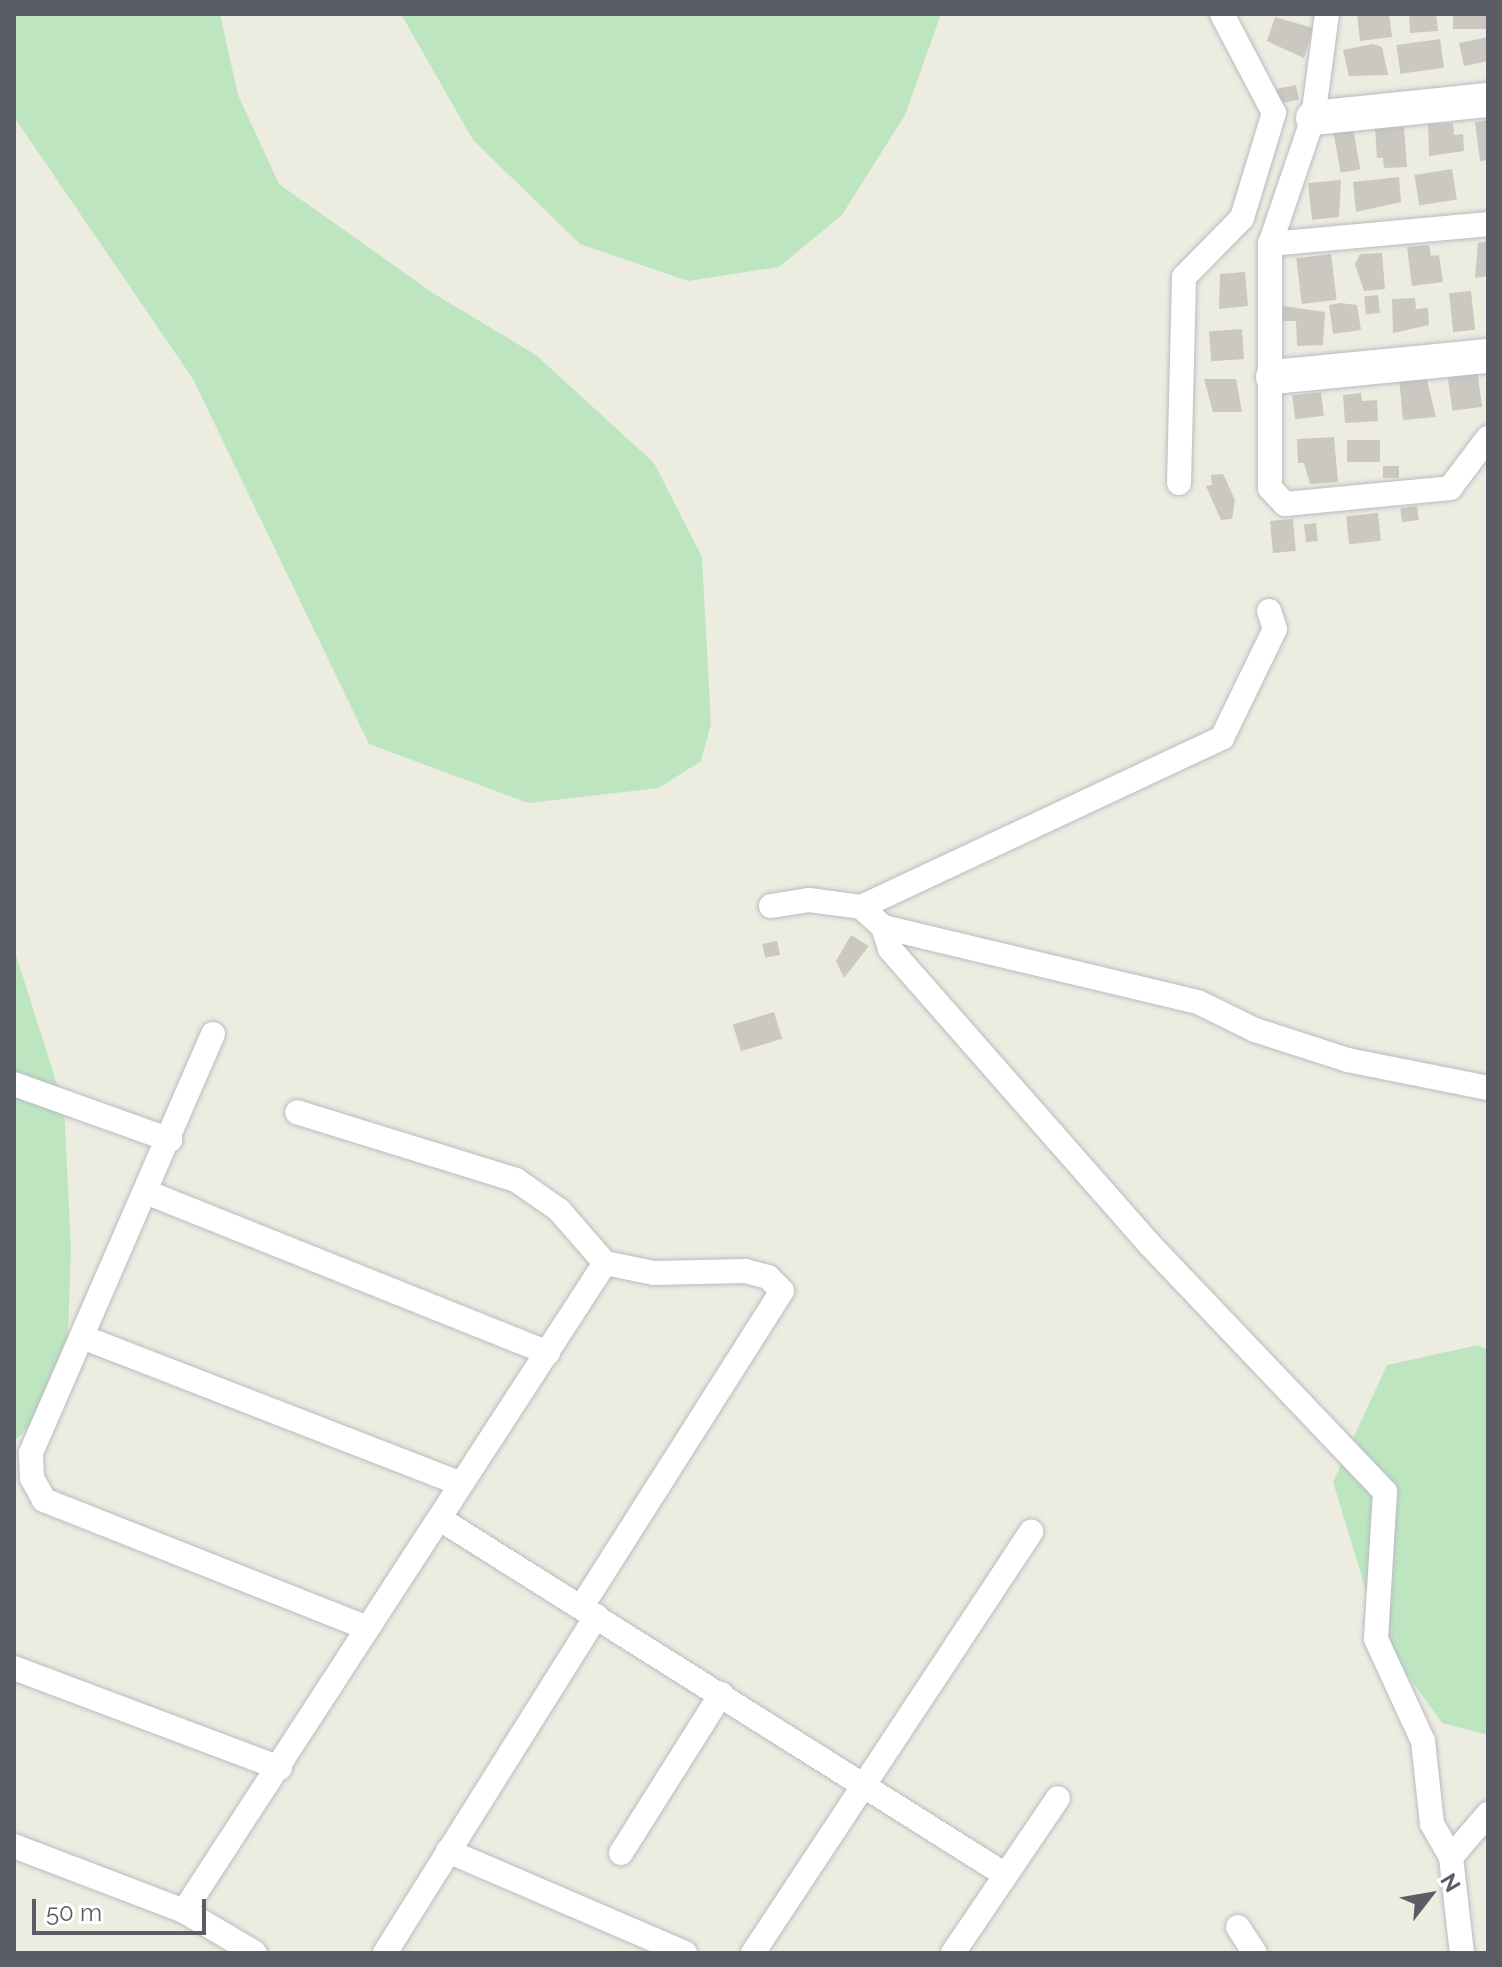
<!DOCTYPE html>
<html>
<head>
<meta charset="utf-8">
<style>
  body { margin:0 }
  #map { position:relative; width:1502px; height:1967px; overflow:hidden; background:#edece1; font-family:Raleway,sans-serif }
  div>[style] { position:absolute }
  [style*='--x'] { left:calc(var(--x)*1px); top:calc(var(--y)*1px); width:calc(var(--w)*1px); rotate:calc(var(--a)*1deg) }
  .green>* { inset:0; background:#bde6c0 }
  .building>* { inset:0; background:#cac8c1; transform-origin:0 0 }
  .roads { filter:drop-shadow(0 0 2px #b9bbc1) drop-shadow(0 0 2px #b9bbc1) }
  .street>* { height:24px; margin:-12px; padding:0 12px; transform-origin:12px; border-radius:12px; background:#fff }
  .secondary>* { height:34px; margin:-17px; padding:0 17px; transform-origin:17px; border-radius:17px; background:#fff }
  span { translate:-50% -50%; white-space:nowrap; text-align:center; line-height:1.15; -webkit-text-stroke:8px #fff; paint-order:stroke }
  .frame { position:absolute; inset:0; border:16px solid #5a5d63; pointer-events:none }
  .north { position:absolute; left:1390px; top:1855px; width:80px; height:80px; -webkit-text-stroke:6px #fff; paint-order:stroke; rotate:59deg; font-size:22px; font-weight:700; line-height:32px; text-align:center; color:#5a5d63 }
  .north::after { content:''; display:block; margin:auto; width:28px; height:36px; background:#5a5d63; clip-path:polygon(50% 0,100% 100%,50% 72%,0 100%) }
  .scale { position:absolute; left:32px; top:1899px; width:174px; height:36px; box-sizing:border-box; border:4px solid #5a5d63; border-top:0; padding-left:10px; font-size:24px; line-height:28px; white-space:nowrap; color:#5a5d63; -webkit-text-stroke:6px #fff; paint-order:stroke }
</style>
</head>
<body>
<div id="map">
  <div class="green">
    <div style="clip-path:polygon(14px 14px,220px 14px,238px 95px,279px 184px,433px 293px,536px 355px,654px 463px,702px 557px,711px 724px,701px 761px,659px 788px,528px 803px,369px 744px,193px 379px,14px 117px)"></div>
    <div style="clip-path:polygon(401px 14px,941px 14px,905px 115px,842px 215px,779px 267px,688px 281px,580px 244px,473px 140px)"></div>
    <div style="clip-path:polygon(14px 949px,64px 1106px,71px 1249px,66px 1392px,14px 1441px)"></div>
    <div style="clip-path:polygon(1478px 1345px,1488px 1350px,1488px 1735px,1442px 1723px,1380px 1637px,1333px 1482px,1387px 1365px)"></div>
  </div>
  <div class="building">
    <div style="clip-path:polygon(1357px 14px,1389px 14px,1392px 37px,1360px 41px)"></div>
    <div style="clip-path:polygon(1409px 14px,1436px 14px,1438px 31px,1410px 33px)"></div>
    <div style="left:1453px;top:14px;width:35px;height:15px"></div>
    <div style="clip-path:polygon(1275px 17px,1313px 28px,1304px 58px,1267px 41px)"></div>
    <div style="clip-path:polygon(1488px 37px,1488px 61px,1464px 66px,1459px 43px)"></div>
    <div style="left:1440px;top:39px;width:29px;height:44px;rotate:82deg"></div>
    <div style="clip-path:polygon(1373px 44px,1382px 47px,1388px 75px,1349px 76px,1343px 50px)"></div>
    <div style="left:1296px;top:85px;width:15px;height:20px;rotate:79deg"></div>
    <div style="clip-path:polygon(1488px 120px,1488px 160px,1480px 161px,1475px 122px)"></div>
    <div style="clip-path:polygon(1453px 123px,1454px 135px,1463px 134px,1464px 151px,1429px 156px,1428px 124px)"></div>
    <div style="clip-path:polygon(1404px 127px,1407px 167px,1384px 168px,1383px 158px,1377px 158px,1375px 128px)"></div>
    <div style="left:1353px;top:128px;width:42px;height:20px;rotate:80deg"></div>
    <div style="left:1452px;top:169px;width:31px;height:38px;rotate:81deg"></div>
    <div style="clip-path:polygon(1399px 177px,1401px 202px,1356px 212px,1353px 182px)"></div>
    <div style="clip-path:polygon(1341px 180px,1339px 217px,1312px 220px,1308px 183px)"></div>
    <div style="clip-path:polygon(1488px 241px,1488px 276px,1475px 278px,1478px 243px)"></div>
    <div style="clip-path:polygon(1429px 245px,1431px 256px,1439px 255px,1443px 282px,1412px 286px,1407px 247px)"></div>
    <div style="clip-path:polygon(1382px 253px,1385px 289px,1364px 291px,1355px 264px,1360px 254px)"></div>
    <div style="left:1331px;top:254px;width:46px;height:35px;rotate:83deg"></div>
    <div style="clip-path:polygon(1245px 272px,1248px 306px,1219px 309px,1220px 274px)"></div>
    <div style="left:1471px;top:291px;width:39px;height:22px;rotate:84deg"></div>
    <div style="left:1378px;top:295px;width:18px;height:14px;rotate:84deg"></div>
    <div style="clip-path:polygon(1415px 298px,1416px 309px,1428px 308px,1429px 325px,1393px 333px,1392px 299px)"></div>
    <div style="clip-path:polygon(1340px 303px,1357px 305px,1361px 330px,1333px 334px,1329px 305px)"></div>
    <div style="clip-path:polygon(1283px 306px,1325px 312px,1323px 345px,1297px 346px,1296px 321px,1283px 321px)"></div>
    <div style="left:1242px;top:329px;width:30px;height:33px;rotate:86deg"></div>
    <div style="left:1477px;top:370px;width:37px;height:30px;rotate:82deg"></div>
    <div style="clip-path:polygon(1426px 376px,1436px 417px,1403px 420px,1399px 378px)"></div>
    <div style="clip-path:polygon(1204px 379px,1236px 379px,1242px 412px,1213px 412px)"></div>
    <div style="left:1321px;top:392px;width:24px;height:29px;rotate:83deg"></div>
    <div style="clip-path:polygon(1361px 393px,1362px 401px,1377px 400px,1378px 421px,1345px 423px,1343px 395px)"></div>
    <div style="clip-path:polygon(1334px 437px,1338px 482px,1310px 484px,1304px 463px,1298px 463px,1297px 439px)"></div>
    <div style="left:1347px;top:440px;width:33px;height:22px"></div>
    <div style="left:1383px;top:466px;width:16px;height:12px"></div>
    <div style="clip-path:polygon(1223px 474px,1235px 500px,1232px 519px,1221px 520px,1206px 486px,1212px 485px,1211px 475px)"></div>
    <div style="left:1417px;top:506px;width:14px;height:17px;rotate:82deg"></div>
    <div style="left:1378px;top:513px;width:28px;height:32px;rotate:84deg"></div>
    <div style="left:1293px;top:519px;width:32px;height:23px;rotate:85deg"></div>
    <div style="left:1316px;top:523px;width:18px;height:12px;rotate:84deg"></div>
    <div style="clip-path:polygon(851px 935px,869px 946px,844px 978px,836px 961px)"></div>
    <div style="left:777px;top:941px;width:14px;height:15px;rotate:78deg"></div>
    <div style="left:774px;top:1012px;width:28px;height:43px;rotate:73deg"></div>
  </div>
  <div class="roads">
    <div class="street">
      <div style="--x:1327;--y:14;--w:105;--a:97.7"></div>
      <div style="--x:1313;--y:118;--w:133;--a:108.8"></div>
      <div style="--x:1270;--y:244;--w:244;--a:90"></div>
      <div style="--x:1270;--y:488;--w:22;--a:47"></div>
      <div style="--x:1285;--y:504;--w:166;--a:-5.5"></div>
      <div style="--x:1450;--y:488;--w:63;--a:-52.8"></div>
      <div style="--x:1270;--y:244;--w:219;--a:-5.2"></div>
      <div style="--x:1179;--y:483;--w:206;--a:-88.6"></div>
      <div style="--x:1184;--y:277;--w:83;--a:-45.5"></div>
      <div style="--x:1242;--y:218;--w:110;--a:-73.1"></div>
      <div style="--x:1274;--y:113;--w:112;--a:-117.7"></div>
      <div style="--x:771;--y:906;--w:38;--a:-9"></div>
      <div style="--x:809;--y:900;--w:52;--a:7.7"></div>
      <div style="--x:861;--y:907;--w:30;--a:42"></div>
      <div style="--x:883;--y:927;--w:23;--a:72"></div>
      <div style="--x:890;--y:949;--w:394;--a:48.7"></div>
      <div style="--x:1150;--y:1245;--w:341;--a:46.4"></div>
      <div style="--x:1385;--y:1492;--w:147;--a:93.5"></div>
      <div style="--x:1376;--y:1639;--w:112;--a:65.3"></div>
      <div style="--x:1423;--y:1741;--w:83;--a:83.8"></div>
      <div style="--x:1432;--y:1824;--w:38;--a:60"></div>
      <div style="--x:1451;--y:1857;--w:97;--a:83.5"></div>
      <div style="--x:861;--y:907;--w:399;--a:-25.1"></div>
      <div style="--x:1222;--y:738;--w:121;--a:-64.1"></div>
      <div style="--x:1275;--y:629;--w:19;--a:-108"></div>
      <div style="--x:883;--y:927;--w:324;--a:13.4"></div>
      <div style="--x:1198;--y:1002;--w:64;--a:26.2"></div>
      <div style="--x:1255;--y:1030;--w:98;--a:17.9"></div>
      <div style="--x:1348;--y:1060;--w:143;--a:11.3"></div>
      <div style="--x:213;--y:1034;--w:457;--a:113.5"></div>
      <div style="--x:31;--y:1453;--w:25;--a:88"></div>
      <div style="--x:32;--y:1478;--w:25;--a:61"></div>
      <div style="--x:44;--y:1500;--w:348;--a:21.6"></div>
      <div style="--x:14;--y:1084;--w:166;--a:19.7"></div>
      <div style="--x:146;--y:1192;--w:433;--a:21.8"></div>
      <div style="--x:85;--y:1338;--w:403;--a:21.2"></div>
      <div style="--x:440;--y:1519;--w:666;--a:32.19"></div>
      <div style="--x:582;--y:1606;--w:373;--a:-57.6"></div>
      <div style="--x:782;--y:1291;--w:20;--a:-135"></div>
      <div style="--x:768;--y:1277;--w:24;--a:-165"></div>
      <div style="--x:745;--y:1271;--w:91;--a:178.7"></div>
      <div style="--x:654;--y:1273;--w:50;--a:-168.5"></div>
      <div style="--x:14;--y:1668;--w:284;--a:20.6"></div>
      <div style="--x:14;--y:1846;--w:182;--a:20.9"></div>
      <div style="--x:184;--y:1911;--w:82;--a:30.6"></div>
      <div style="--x:448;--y:1851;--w:258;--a:23.3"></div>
      <div style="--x:621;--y:1853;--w:188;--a:-57.8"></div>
      <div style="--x:1451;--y:1857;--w:57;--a:-49.3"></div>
      <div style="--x:184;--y:1911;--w:773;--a:-56.99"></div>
      <div style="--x:605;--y:1263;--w:70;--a:-131"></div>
      <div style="--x:559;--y:1210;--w:52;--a:-145.1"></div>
      <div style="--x:516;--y:1180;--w:229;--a:-162.8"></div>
      <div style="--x:1238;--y:1927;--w:31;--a:57"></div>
      <div style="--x:385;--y:1953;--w:398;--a:-57.9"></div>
      <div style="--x:753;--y:1953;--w:505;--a:-56.56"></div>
      <div style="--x:953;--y:1953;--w:187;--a:-55.9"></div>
    </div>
    <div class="secondary">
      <div style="--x:1313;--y:118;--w:176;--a:-5.9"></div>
      <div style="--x:1273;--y:377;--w:216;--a:-5.6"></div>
    </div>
  </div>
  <div class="frame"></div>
  <div class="north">N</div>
  <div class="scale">50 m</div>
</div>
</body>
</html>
